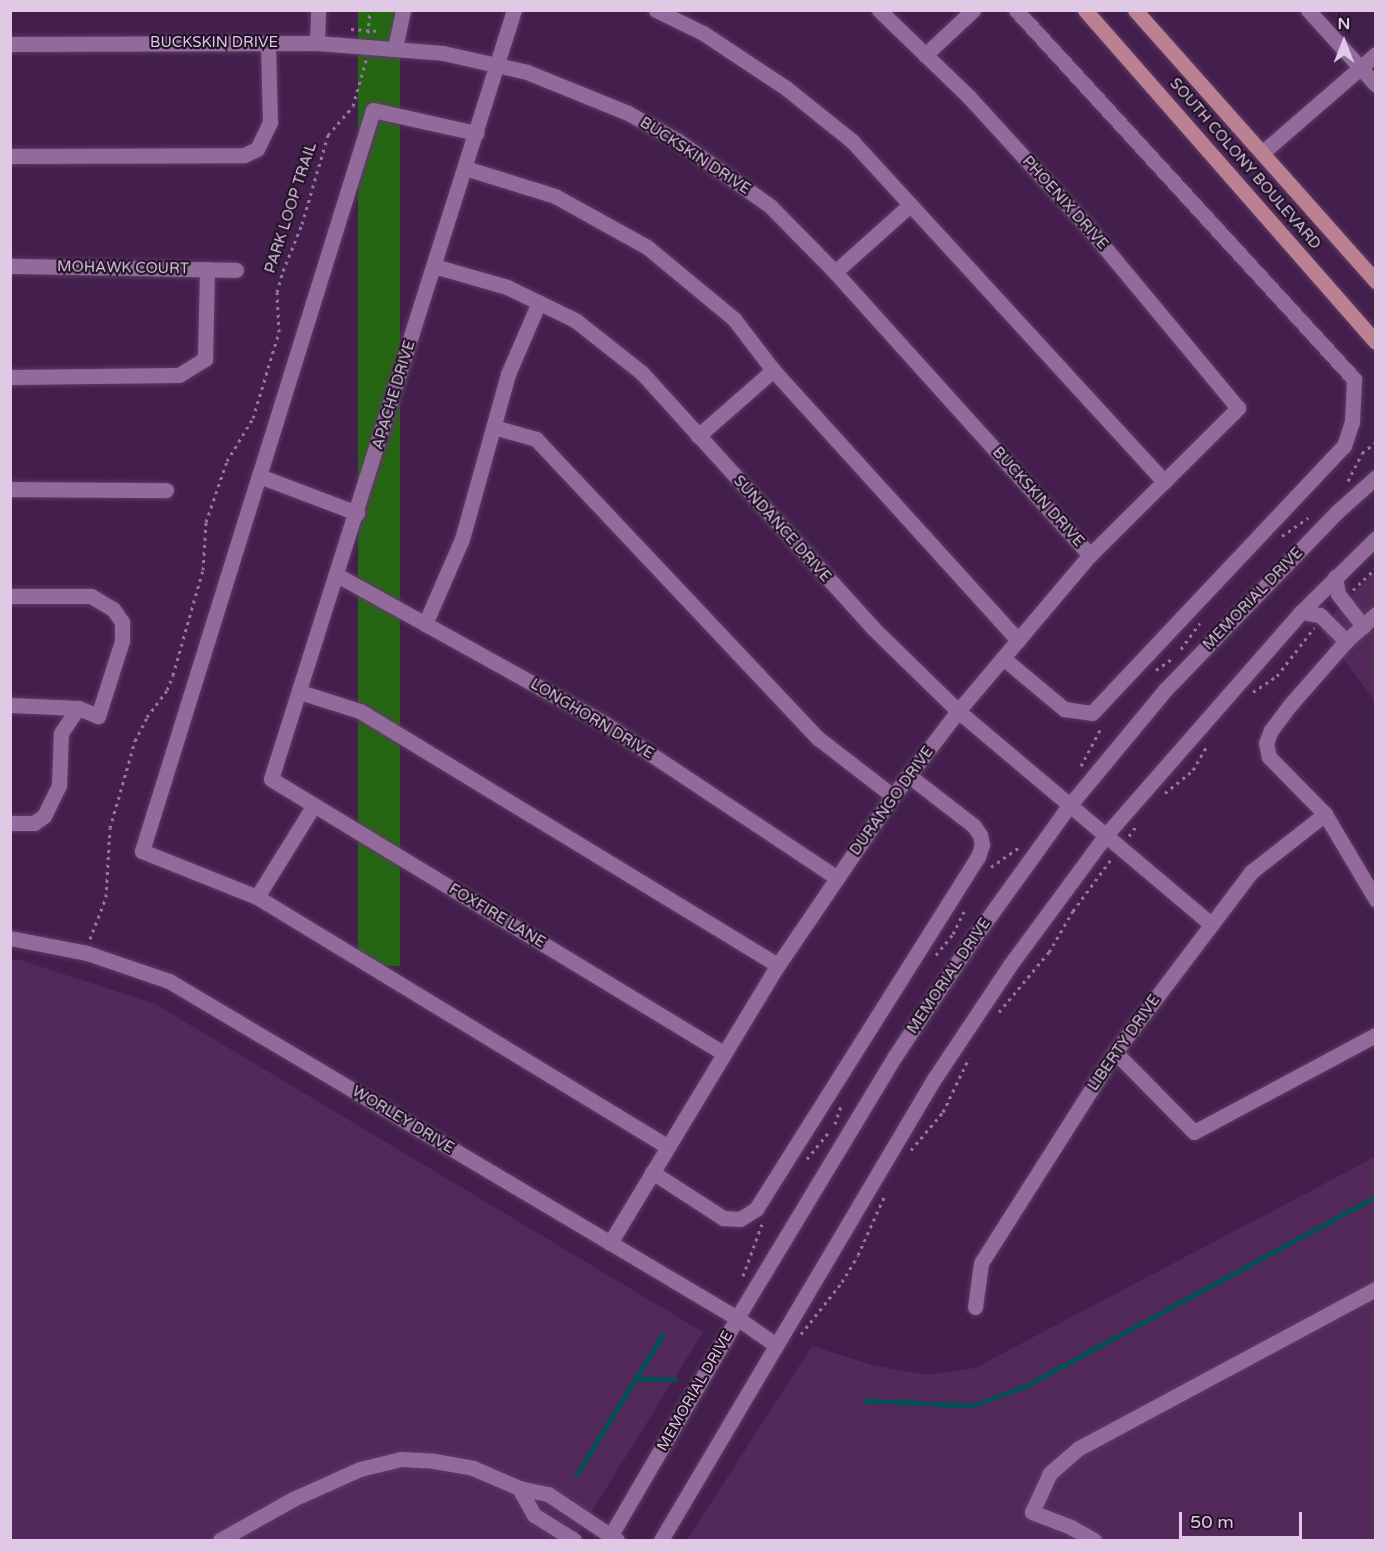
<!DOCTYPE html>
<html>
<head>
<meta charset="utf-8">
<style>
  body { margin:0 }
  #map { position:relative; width:1386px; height:1551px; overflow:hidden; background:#441f4d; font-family:"Varela Round",sans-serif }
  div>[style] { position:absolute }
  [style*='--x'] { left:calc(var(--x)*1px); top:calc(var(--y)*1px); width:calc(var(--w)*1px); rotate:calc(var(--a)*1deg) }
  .built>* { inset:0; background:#53295c }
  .green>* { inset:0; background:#256612; transform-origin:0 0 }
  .stream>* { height:5px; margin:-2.5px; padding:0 2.5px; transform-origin:2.5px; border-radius:2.5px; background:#034f53 }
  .path>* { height:3px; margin-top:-1.5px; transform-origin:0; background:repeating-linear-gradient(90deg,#95789d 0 3px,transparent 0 7.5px) }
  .roads { filter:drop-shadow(0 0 2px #5d3c64) drop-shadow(0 0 2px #5d3c64) }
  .minor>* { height:15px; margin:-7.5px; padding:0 7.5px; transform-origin:7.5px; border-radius:7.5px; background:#936a9c }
  .major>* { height:15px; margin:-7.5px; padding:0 7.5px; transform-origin:7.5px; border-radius:7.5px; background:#bc8093 }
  span { translate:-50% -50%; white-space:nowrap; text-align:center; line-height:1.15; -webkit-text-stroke:4.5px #221226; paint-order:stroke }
  .street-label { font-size:15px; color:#dfc9e5 }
  .frame { position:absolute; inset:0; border:12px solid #dfc9e5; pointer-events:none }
  .north { position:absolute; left:1314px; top:12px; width:60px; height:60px; -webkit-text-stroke:4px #221226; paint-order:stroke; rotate:0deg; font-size:16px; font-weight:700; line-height:24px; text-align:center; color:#dfc9e5 }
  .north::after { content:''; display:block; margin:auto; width:21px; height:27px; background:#dfc9e5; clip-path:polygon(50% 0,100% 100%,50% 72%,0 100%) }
  .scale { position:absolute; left:1179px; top:1512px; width:123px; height:27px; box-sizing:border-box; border:3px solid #dfc9e5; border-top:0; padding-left:8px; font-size:18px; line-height:21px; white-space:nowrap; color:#dfc9e5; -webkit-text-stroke:4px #221226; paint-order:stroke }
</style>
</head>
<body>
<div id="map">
  <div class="built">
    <div style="clip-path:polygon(1375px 571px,1375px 701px,1320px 628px)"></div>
    <div style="clip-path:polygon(10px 960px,20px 960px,155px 1004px,703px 1332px,574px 1540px,11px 1540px)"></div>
    <div style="clip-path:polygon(1375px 1157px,1375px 1540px,687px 1540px,812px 1346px,872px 1365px,926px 1375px,975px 1368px)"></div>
  </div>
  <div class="green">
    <div style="left:358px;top:11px;width:42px;height:955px"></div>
  </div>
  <div class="stream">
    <div style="--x:635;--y:1378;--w:40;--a:1.4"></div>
    <div style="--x:865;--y:1400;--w:107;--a:2.7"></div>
    <div style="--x:972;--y:1405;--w:55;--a:-20.1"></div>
    <div style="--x:1024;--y:1386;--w:400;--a:-28.4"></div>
    <div style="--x:576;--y:1474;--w:164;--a:-58.4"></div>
  </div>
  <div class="path">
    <div style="--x:351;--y:29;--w:29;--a:4"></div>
    <div style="--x:368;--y:33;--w:23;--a:-85"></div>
    <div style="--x:1348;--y:481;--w:31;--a:-63"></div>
    <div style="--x:1362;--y:453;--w:18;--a:-38"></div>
    <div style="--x:1282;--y:536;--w:32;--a:-35"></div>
    <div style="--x:1353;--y:590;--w:32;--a:-44"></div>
    <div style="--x:1181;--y:649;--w:32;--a:-54"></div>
    <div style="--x:1156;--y:670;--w:21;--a:-35"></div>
    <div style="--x:1253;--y:692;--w:29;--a:-34"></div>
    <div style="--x:1277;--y:676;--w:61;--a:-52.4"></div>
    <div style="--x:1081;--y:766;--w:45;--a:-62.3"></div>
    <div style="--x:1165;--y:793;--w:36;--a:-39"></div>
    <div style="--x:1193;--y:770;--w:30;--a:-60"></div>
    <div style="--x:1129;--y:836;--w:14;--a:-54"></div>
    <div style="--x:991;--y:867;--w:35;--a:-35"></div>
    <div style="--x:90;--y:939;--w:45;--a:-69.1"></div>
    <div style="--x:106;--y:897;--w:69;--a:-86.7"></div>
    <div style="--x:110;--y:828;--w:91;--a:-74"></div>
    <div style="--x:135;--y:741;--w:27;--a:-63"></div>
    <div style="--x:147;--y:717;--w:34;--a:-53"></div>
    <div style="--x:167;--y:690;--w:16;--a:-68"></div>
    <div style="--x:173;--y:675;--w:109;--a:-74.1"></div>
    <div style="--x:203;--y:570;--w:48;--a:-86.4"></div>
    <div style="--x:206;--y:522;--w:65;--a:-71"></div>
    <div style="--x:227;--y:461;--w:50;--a:-58.8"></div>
    <div style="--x:253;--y:418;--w:90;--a:-73.2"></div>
    <div style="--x:279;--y:332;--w:40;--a:-92.9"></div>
    <div style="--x:277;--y:292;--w:22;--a:-74"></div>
    <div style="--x:283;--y:271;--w:51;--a:-68"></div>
    <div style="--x:302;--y:224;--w:93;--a:-73.7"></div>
    <div style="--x:328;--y:135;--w:38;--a:-49"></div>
    <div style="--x:353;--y:106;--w:48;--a:-74.2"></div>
    <div style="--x:936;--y:955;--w:27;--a:-51"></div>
    <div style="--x:953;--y:934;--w:25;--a:-64"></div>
    <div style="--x:999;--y:1012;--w:78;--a:-50.2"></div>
    <div style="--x:1049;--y:952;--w:48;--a:-59.7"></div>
    <div style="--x:1073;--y:911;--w:66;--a:-53.7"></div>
    <div style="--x:835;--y:1124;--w:20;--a:-72"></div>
    <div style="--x:911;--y:1150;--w:50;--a:-49.9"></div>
    <div style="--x:943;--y:1112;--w:60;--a:-64.3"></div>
    <div style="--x:807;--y:1159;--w:35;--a:-51"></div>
    <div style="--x:743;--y:1276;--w:55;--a:-69.9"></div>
    <div style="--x:801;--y:1334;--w:66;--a:-51.7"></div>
    <div style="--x:842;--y:1282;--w:31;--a:-59"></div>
    <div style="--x:858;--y:1255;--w:66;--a:-65.8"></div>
  </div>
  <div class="roads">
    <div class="minor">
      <div style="--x:514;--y:10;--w:806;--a:107.54"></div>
      <div style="--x:271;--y:779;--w:529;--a:31.22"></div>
      <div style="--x:656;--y:10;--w:52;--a:26.1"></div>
      <div style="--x:703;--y:33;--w:100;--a:33.5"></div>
      <div style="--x:786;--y:88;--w:85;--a:38.8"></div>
      <div style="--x:852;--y:141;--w:462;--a:47.5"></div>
      <div style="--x:1308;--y:10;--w:101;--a:47.8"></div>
      <div style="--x:317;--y:43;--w:33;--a:-88"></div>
      <div style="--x:10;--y:44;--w:307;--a:-0.2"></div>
      <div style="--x:317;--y:43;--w:126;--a:4.5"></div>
      <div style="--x:443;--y:53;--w:86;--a:12.7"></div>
      <div style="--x:527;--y:72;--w:109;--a:22.1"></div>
      <div style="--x:628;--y:113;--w:57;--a:29.2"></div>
      <div style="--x:678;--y:141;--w:113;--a:35.2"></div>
      <div style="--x:770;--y:206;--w:93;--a:45.4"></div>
      <div style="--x:835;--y:272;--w:381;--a:48"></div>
      <div style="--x:395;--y:48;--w:39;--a:-78"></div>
      <div style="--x:925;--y:55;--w:66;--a:-43.2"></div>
      <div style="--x:1263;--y:152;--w:150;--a:-40.9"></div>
      <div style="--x:10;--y:156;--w:234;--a:-0.2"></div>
      <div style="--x:244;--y:155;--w:14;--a:-25"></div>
      <div style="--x:257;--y:149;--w:30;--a:-64"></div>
      <div style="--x:270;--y:122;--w:79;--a:-91.5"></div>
      <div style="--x:465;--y:168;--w:94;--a:17.3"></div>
      <div style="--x:555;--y:196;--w:105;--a:29"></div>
      <div style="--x:647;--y:247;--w:113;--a:39.6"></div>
      <div style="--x:734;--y:319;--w:64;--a:52.6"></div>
      <div style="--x:773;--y:370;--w:365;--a:47.8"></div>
      <div style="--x:10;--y:266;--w:226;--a:1"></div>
      <div style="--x:434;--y:266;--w:76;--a:16"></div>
      <div style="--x:507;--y:287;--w:76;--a:25.9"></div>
      <div style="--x:575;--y:320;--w:85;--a:38.3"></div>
      <div style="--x:642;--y:373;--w:343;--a:47.8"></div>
      <div style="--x:872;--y:627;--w:120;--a:44.3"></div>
      <div style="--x:958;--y:711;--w:331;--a:40.1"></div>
      <div style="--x:835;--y:272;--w:101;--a:-41.8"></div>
      <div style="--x:10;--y:377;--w:169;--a:-0.7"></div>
      <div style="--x:179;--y:375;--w:31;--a:-32"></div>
      <div style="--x:205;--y:359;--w:90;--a:-88.7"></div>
      <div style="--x:494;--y:427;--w:44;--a:15.9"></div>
      <div style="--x:536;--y:439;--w:412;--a:46.7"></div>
      <div style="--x:819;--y:739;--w:93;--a:37.6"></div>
      <div style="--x:698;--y:436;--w:100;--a:-41.3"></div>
      <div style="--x:259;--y:476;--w:383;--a:-72.7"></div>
      <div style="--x:373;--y:110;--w:106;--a:12.6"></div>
      <div style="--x:10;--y:489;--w:156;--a:0.4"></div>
      <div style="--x:337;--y:575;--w:305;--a:29"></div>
      <div style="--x:604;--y:723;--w:280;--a:33.6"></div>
      <div style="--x:1335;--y:577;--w:17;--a:80"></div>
      <div style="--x:1338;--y:594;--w:41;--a:52"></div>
      <div style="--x:10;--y:596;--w:81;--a:0"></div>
      <div style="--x:91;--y:596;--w:26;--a:31"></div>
      <div style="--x:113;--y:609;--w:16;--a:55"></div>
      <div style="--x:122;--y:622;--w:19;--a:90"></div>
      <div style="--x:122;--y:641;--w:79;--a:107.7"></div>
      <div style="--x:98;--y:716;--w:22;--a:-158"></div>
      <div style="--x:78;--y:708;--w:68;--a:-177.5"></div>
      <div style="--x:1301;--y:612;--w:19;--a:9"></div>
      <div style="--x:1320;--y:615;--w:37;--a:45"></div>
      <div style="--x:1376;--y:614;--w:40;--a:138"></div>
      <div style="--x:1346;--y:641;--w:85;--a:131.2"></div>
      <div style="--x:1290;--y:705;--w:31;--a:127"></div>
      <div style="--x:1271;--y:730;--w:14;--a:111"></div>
      <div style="--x:1266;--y:743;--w:14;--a:78"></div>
      <div style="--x:1269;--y:757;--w:80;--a:45.5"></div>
      <div style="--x:1325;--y:814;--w:100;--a:59.3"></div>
      <div style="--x:425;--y:624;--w:93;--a:-66.5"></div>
      <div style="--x:462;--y:539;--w:171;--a:-74.4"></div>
      <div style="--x:508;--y:374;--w:78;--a:-66.7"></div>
      <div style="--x:1003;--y:658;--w:80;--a:39.9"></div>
      <div style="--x:1064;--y:709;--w:28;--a:8"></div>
      <div style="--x:1092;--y:713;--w:367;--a:-46.7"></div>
      <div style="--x:1344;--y:446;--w:25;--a:-72"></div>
      <div style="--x:1352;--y:422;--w:43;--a:-87.3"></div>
      <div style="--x:1354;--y:379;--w:500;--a:-132.49"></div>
      <div style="--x:300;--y:692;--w:63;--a:17.6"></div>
      <div style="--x:360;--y:711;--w:489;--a:31.3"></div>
      <div style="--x:314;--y:805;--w:108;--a:121.8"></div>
      <div style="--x:257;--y:897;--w:480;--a:31.3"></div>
      <div style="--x:10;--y:823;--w:24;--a:0"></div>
      <div style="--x:34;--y:823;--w:12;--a:-35"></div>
      <div style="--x:44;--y:816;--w:34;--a:-64"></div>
      <div style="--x:59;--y:785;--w:52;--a:-87.8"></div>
      <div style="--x:61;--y:733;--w:30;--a:-56"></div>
      <div style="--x:257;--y:897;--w:124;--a:-158.2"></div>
      <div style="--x:142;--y:851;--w:393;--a:-72.7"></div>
      <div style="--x:259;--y:476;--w:105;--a:20.7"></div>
      <div style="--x:10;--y:938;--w:78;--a:11"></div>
      <div style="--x:87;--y:953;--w:87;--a:18.9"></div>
      <div style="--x:169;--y:981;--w:660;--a:30.68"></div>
      <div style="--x:737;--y:1318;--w:47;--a:34.7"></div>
      <div style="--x:1115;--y:1052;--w:112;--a:45.4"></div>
      <div style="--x:1194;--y:1132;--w:206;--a:-28.1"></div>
      <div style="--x:652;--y:1172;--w:85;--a:32.9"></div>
      <div style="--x:723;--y:1218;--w:17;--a:3"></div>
      <div style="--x:740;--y:1219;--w:19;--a:-32"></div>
      <div style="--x:756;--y:1209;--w:416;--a:-57.8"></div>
      <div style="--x:978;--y:857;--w:13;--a:-72"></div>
      <div style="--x:982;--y:845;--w:10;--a:-101"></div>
      <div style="--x:980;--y:835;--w:11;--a:-124"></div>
      <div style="--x:974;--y:826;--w:83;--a:-142.3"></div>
      <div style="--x:610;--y:1243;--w:325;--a:-58.9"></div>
      <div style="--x:778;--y:965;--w:204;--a:-55.8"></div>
      <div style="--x:893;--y:796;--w:107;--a:-52.6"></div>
      <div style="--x:958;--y:711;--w:204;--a:-49.8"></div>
      <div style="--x:1090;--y:555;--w:209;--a:-44.8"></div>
      <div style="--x:1238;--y:408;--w:239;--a:-129.7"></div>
      <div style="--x:1085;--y:224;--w:172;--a:-132.4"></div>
      <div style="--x:969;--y:97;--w:125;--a:-136"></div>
      <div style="--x:975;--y:1307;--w:44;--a:-82.2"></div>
      <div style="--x:981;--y:1263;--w:250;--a:-57.6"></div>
      <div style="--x:1115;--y:1052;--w:226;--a:-52.9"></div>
      <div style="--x:1251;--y:872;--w:94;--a:-38.1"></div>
      <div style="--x:519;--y:1488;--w:31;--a:61"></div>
      <div style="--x:534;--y:1515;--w:47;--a:32"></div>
      <div style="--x:220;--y:1540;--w:84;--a:-29.3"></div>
      <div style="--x:293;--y:1499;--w:73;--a:-24.1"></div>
      <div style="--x:360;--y:1469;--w:42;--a:-13.7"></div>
      <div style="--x:401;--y:1459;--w:33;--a:3"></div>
      <div style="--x:434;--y:1461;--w:40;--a:10"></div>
      <div style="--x:473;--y:1468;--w:50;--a:23.5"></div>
      <div style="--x:519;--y:1488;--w:30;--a:12"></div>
      <div style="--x:548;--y:1494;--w:83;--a:33.7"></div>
      <div style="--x:608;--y:1540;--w:257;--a:-59.8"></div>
      <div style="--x:737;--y:1318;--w:306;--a:-58.9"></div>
      <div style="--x:895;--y:1056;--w:141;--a:-56.3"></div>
      <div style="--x:973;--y:939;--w:164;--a:-54.2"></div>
      <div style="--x:1069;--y:806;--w:151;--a:-50.4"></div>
      <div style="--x:1165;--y:690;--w:249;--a:-46"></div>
      <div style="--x:1338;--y:511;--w:51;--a:-41.8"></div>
      <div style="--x:661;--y:1540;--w:536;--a:-59.37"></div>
      <div style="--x:934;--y:1079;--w:137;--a:-56.3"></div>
      <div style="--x:1010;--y:965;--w:160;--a:-53.6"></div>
      <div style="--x:1105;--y:836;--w:298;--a:-48.8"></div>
      <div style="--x:1301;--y:612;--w:105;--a:-44.6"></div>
      <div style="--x:1094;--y:1540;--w:26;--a:-151"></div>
      <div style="--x:1071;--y:1527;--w:42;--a:-159"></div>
      <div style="--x:1032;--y:1512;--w:43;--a:-65.2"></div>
      <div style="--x:1050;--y:1473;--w:38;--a:-41"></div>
      <div style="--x:1079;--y:1448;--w:337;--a:-28.2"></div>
    </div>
    <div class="major">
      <div style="--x:1085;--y:10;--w:441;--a:48.8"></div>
      <div style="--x:1135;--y:10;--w:363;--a:48.4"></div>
    </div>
  </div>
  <div class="street-label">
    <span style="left:214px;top:43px">BUCKSKIN DRIVE</span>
    <span style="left:695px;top:156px;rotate:33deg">BUCKSKIN DRIVE</span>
    <span style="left:1245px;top:164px;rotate:49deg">SOUTH COLONY BOULEVARD</span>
    <span style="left:1065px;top:203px;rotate:48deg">PHOENIX DRIVE</span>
    <span style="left:291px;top:208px;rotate:-72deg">PARK LOOP TRAIL</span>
    <span style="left:123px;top:268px;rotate:1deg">MOHAWK COURT</span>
    <span style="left:394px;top:395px;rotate:-73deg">APACHE DRIVE</span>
    <span style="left:1038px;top:497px;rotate:48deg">BUCKSKIN DRIVE</span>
    <span style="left:782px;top:529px;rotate:48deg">SUNDANCE DRIVE</span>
    <span style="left:1253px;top:599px;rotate:-46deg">MEMORIAL DRIVE</span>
    <span style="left:592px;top:719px;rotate:31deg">LONGHORN DRIVE</span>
    <span style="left:892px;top:801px;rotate:-54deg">DURANGO DRIVE</span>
    <span style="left:497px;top:916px;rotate:31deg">FOXFIRE LANE</span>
    <span style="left:949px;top:976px;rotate:-56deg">MEMORIAL DRIVE</span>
    <span style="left:1124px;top:1043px;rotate:-55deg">LIBERTY DRIVE</span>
    <span style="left:403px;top:1120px;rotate:31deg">WORLEY DRIVE</span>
    <span style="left:695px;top:1391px;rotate:-60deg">MEMORIAL DRIVE</span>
  </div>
  <div class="frame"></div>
  <div class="north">N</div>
  <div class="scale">50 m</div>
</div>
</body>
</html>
